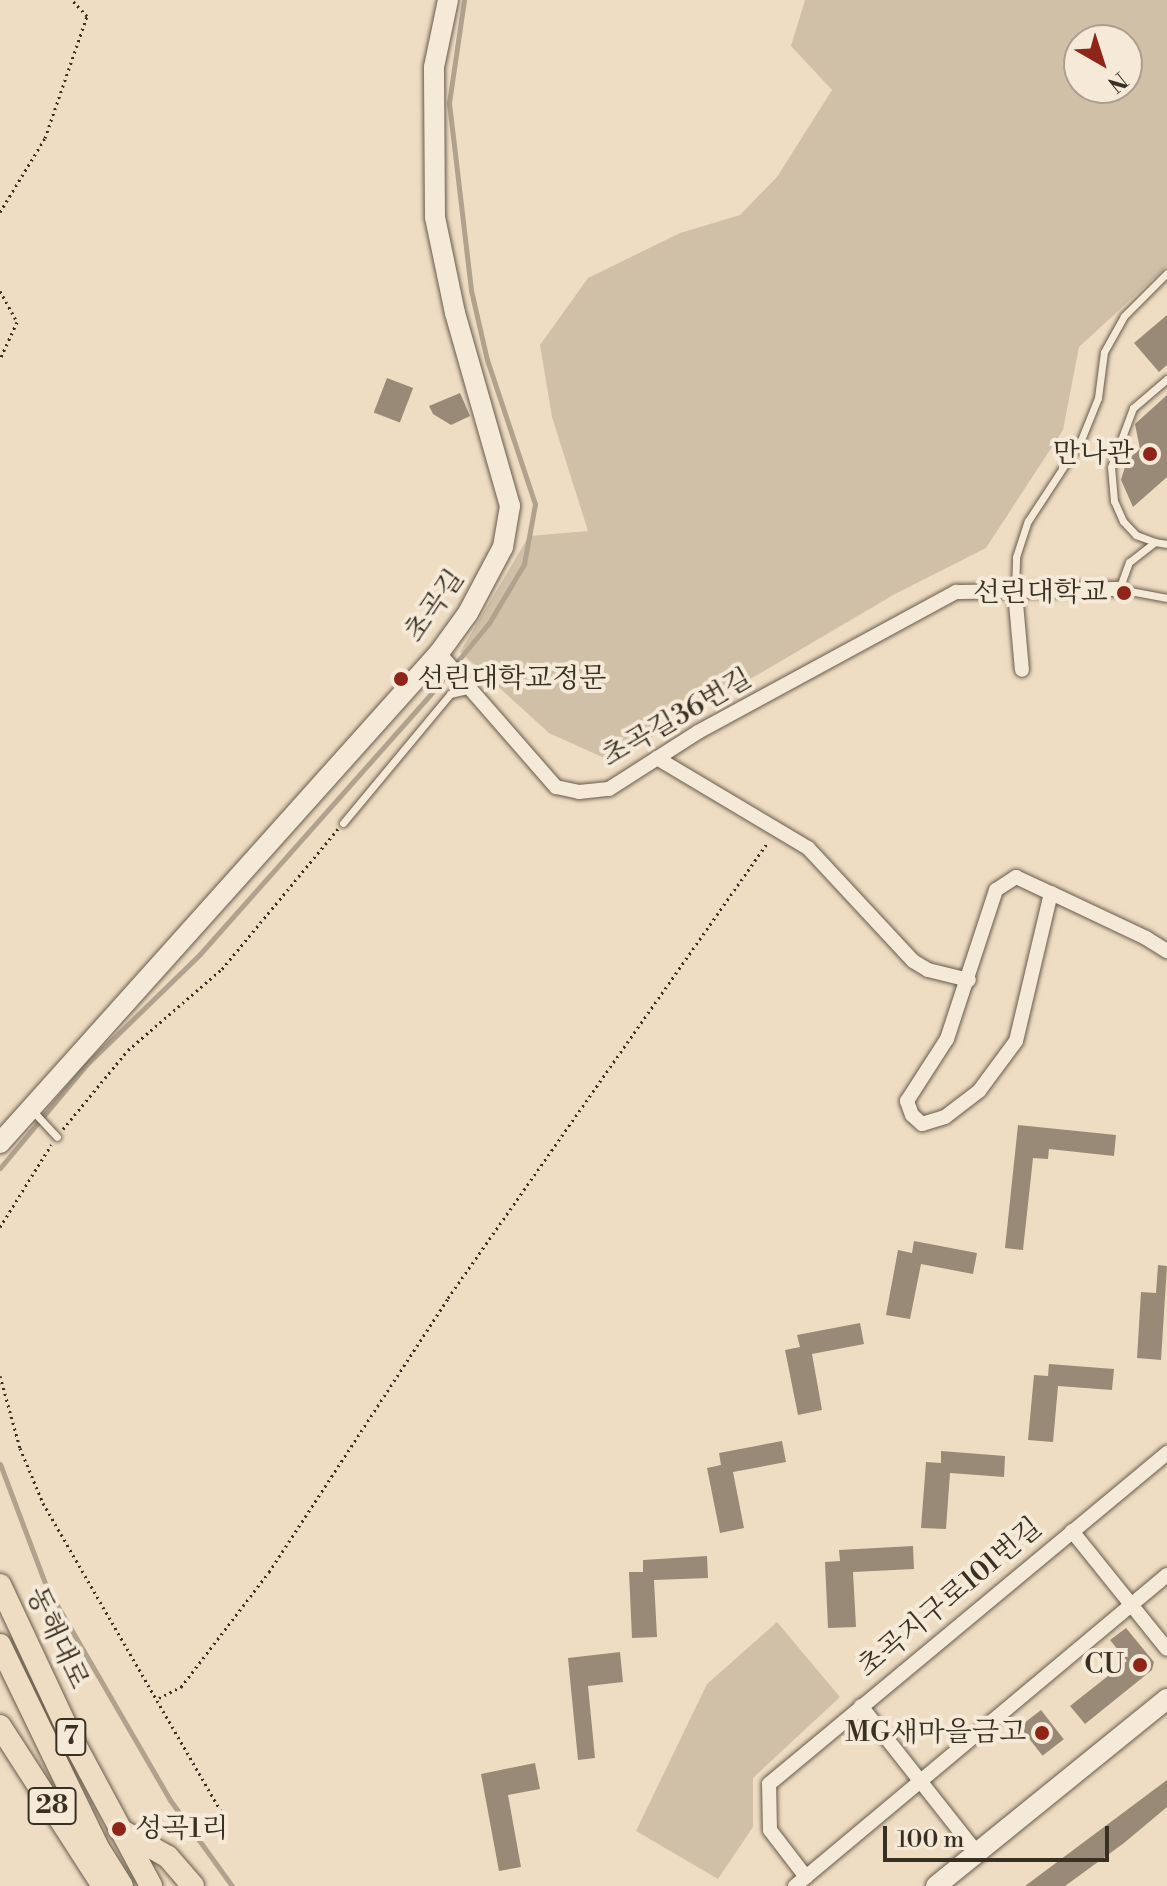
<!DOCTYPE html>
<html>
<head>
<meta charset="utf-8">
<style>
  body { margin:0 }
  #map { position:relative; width:1167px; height:1886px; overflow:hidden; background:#efddc3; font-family:"Libre Bodoni","Noto Serif KR",serif }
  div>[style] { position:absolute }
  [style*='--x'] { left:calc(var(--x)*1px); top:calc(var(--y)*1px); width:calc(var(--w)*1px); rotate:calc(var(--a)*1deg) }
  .green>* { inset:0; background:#d0c0a8 }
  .stream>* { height:5px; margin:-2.5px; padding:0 2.5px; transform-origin:2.5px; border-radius:2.5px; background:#b1a28d }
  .building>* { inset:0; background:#988a77; transform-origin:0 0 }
  .path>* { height:3px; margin-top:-1.5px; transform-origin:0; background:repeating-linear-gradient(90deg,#393024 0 2px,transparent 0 6px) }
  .roads { filter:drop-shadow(0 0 2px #665b4c) drop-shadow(0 0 2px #665b4c) }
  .lane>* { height:7px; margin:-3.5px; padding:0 3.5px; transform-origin:3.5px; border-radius:3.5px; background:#f5e9d8 }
  .street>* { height:14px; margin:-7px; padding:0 7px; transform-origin:7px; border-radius:7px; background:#f5e9d8 }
  .secondary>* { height:20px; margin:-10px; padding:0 10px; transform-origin:10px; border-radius:10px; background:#f5e9d8 }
  .primary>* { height:22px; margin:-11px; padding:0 11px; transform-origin:11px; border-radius:11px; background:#efddc3 }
  .dots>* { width:22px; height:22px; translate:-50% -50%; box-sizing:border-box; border:4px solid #f5e9d8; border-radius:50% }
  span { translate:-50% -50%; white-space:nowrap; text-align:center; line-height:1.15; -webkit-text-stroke:8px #f5e9d8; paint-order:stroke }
  .shield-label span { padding:2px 6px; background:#f5e9d8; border:2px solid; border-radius:6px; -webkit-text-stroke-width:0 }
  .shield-label { font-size:26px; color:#393024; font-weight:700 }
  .poi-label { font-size:28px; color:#393024 }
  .right { translate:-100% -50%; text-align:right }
  .left { translate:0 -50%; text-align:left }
  .street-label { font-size:28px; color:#393024 }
  .north { position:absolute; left:1063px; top:24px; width:80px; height:80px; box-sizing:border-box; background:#f5e9d8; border:2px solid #aa9f90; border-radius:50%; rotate:141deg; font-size:22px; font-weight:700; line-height:32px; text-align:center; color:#393024 }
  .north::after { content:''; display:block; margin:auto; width:28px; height:36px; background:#8f2418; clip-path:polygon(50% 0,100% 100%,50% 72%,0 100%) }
  .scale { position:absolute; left:883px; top:1826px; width:226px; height:36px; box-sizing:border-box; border:4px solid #393024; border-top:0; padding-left:10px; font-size:24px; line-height:28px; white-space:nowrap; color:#393024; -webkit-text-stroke:6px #f5e9d8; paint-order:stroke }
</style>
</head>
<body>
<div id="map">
  <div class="green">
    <div style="clip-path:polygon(evenodd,805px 0,1167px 0,1167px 266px,1079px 347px,1063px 430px,986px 548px,895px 594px,611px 761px,549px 733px,460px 652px,529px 536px,588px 531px,552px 417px,540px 345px,588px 278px,680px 233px,740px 215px,777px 177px,832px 90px,791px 46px,805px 0,1127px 40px,1127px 88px,1079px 88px,1079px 40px,1127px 40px)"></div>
    <div style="clip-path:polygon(777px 1622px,840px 1697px,753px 1778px,753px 1827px,718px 1879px,636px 1831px,707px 1684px)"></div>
  </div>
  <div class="stream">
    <div style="--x:0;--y:1168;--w:134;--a:-50.1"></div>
    <div style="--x:86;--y:1065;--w:159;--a:-44.2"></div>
    <div style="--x:200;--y:954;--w:346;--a:-48.4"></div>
    <div style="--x:430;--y:695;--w:93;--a:-50.7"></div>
    <div style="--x:489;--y:623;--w:69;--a:-59.3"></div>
    <div style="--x:524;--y:564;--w:61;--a:-79.6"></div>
    <div style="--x:535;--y:504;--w:152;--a:-108.4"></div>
    <div style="--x:487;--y:360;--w:72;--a:-102.9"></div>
    <div style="--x:471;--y:290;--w:188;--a:-96.7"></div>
    <div style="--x:449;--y:103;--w:104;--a:-81.7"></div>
    <div style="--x:0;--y:1464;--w:130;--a:69.3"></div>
    <div style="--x:46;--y:1586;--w:247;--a:59.9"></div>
    <div style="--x:170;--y:1800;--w:106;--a:54.2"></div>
  </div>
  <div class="building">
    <div style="clip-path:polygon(1167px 315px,1167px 365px,1159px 372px,1134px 343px)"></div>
    <div style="left:387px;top:378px;width:28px;height:37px;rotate:21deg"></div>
    <div style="clip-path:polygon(460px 393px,470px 416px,451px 425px,433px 414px,429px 406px)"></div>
    <div style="clip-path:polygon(1167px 395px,1167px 477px,1133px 507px,1121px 480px,1127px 460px,1140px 449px,1135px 424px)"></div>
    <div style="clip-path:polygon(1018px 1125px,1116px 1135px,1114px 1156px,1049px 1149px,1048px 1159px,1033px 1158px,1023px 1250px,1005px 1248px)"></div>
    <div style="clip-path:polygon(914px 1241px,977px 1253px,973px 1274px,921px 1264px,910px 1319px,886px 1315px,898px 1250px,912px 1253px)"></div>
    <div style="clip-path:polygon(1158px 1265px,1167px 1266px,1161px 1360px,1137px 1358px,1141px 1292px,1156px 1293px)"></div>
    <div style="clip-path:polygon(860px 1323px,864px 1344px,812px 1354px,822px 1410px,798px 1415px,785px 1350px,800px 1347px,797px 1335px)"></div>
    <div style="clip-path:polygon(1049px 1364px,1114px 1369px,1112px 1390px,1058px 1386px,1053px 1442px,1028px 1440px,1034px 1375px,1048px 1376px)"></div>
    <div style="clip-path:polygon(782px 1441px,786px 1462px,733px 1472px,744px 1528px,720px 1533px,707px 1468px,721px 1465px,719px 1453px)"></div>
    <div style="clip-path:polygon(941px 1451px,1005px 1456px,1004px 1477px,950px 1473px,946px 1529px,921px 1528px,926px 1462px,941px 1463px)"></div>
    <div style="clip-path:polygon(913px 1546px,914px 1569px,853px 1572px,856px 1627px,828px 1628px,825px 1562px,840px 1561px,839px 1550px)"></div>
    <div style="clip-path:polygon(707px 1556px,708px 1578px,654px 1580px,657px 1637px,632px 1638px,629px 1572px,643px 1572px,643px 1560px)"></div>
    <div style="clip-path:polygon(1126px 1628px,1154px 1662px,1152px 1670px,1085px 1724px,1070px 1706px,1127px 1661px,1110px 1640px)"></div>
    <div style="clip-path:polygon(620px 1652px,623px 1682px,588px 1686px,595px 1758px,578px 1760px,568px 1658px)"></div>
    <div style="left:1041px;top:1710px;width:37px;height:27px;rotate:52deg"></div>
    <div style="clip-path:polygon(535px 1763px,540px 1789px,508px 1795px,521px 1867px,499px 1871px,481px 1774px)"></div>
    <div style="clip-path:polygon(1167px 1780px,1167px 1807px,1124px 1843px,1065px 1886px,1025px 1886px)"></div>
  </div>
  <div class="path">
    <div style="--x:0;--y:212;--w:87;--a:-58.7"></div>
    <div style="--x:45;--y:138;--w:129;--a:-71"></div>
    <div style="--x:87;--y:16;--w:22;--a:-133"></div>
    <div style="--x:0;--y:291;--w:35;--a:61"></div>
    <div style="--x:17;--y:322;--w:41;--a:114.7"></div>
    <div style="--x:63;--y:1129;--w:102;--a:-50.6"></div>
    <div style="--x:128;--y:1050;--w:124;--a:-40.8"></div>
    <div style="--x:222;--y:969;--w:182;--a:-50.4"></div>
    <div style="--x:0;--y:1227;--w:97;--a:-58.1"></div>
    <div style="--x:0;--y:1376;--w:75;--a:74.5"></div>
    <div style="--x:20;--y:1448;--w:60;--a:67.3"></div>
    <div style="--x:43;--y:1503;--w:364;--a:60"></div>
    <div style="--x:159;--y:1698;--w:25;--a:-27"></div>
    <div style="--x:181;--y:1687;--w:145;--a:-52.6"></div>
    <div style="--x:269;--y:1572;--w:327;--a:-56.8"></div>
    <div style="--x:448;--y:1298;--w:557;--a:-54.94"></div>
  </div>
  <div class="roads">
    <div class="lane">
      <div style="--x:1155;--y:542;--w:20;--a:-160"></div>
      <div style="--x:1136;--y:535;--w:19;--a:-133"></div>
      <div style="--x:1123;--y:521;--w:22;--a:-114"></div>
      <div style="--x:1114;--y:501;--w:34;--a:-95"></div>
      <div style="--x:1111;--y:467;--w:63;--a:-69.6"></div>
      <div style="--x:1133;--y:408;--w:45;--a:-40.5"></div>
      <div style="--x:1167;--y:544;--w:12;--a:-171"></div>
      <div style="--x:1155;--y:542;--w:33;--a:142"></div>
      <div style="--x:1129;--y:562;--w:29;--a:110"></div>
      <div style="--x:1119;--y:589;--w:49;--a:10.6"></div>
      <div style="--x:1015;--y:590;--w:33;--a:-88"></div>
      <div style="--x:1016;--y:557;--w:38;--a:-72"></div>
      <div style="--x:1028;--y:521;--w:97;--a:-56.8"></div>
      <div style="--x:1081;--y:440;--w:45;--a:-68"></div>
      <div style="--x:1098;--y:398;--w:46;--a:-82.6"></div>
      <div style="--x:1104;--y:352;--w:41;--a:-60.9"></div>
      <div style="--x:1124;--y:316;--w:61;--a:-45"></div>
      <div style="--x:343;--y:823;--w:168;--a:-50.3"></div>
      <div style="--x:450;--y:694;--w:23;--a:-13"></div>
      <div style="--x:31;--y:1109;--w:38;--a:47"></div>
    </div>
    <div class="street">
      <div style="--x:1015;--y:592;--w:78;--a:84.9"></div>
      <div style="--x:439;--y:653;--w:178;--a:48.9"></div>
      <div style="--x:556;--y:787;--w:24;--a:12"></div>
      <div style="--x:579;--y:792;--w:30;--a:-6"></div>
      <div style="--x:609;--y:789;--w:106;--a:-32.6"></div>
      <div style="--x:698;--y:732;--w:294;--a:-28.5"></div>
      <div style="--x:956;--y:592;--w:163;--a:-1.1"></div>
      <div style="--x:657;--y:758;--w:176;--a:30.8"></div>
      <div style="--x:808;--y:848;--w:154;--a:47.1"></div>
      <div style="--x:913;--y:961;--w:17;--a:31"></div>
      <div style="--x:928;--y:970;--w:42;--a:13.7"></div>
      <div style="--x:1051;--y:893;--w:152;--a:103.3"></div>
      <div style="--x:1016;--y:1041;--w:62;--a:126.5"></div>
      <div style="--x:979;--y:1091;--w:43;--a:142.6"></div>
      <div style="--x:945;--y:1117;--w:24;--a:163"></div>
      <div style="--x:922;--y:1124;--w:13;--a:-138"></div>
      <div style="--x:912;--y:1115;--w:15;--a:-110"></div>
      <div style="--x:907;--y:1101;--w:74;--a:-57.2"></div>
      <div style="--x:947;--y:1039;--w:157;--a:-71.8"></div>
      <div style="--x:996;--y:890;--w:24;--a:-33"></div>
      <div style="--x:1016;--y:877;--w:38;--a:25"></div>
      <div style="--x:1051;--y:893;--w:105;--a:25.3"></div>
      <div style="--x:1146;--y:938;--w:25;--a:32"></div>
      <div style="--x:1072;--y:1531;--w:151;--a:51.2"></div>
      <div style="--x:861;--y:1706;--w:187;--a:51.7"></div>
      <div style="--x:806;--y:1877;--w:59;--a:-127.5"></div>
      <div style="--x:770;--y:1830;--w:46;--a:-91.2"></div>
      <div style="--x:769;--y:1784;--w:518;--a:-39.75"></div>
      <div style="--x:795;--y:1886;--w:485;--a:-39.9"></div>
    </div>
    <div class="secondary">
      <div style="--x:0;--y:1143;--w:658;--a:-48.14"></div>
      <div style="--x:439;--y:653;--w:49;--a:-54.1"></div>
      <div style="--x:468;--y:613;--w:75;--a:-62.1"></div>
      <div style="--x:503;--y:547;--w:42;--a:-80.3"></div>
      <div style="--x:510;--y:506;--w:201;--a:-105.9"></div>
      <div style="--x:455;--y:313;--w:98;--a:-101.8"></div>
      <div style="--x:435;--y:217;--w:150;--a:-90.4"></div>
      <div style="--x:434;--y:67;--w:68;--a:-78.2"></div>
      <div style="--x:936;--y:1886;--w:297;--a:-39"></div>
    </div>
    <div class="primary">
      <div style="--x:0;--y:1585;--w:170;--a:64.9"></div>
      <div style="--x:72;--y:1739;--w:167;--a:61.7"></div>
      <div style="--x:0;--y:1645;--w:223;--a:64.2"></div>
      <div style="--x:97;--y:1846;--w:47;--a:58"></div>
      <div style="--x:0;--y:1726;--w:190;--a:57.2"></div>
      <div style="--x:119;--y:1829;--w:56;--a:29.7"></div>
      <div style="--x:168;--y:1857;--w:38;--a:49"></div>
    </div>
  </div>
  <div class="dots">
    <div style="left:1150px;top:454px;background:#8f2418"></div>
    <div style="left:1124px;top:593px;background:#8f2418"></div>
    <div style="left:401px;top:679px;background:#8f2418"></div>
    <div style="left:1140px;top:1665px;background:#8f2418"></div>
    <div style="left:1042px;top:1733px;background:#8f2418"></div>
    <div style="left:119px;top:1829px;background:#8f2418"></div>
  </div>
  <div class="shield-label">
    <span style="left:71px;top:1737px">7</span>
    <span style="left:52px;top:1806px">28</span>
  </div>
  <div class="poi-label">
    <span class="right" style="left:1134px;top:454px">만나관</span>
    <span class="right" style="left:1108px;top:593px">선린대학교</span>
    <span class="left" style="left:417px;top:679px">선린대학교정문</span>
    <span class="right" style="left:1124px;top:1665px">CU</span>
    <span class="right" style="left:1026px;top:1733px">MG새마을금고</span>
    <span class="left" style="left:135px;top:1829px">성곡1리</span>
  </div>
  <div class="street-label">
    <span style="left:435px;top:606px;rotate:-55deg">초곡길</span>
    <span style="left:677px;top:718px;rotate:-30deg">초곡길36번길</span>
    <span style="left:950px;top:1598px;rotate:-40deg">초곡지구로101번길</span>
    <span style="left:57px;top:1638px;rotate:65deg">동해대로</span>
  </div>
  <div class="north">N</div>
  <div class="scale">100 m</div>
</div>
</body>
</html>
